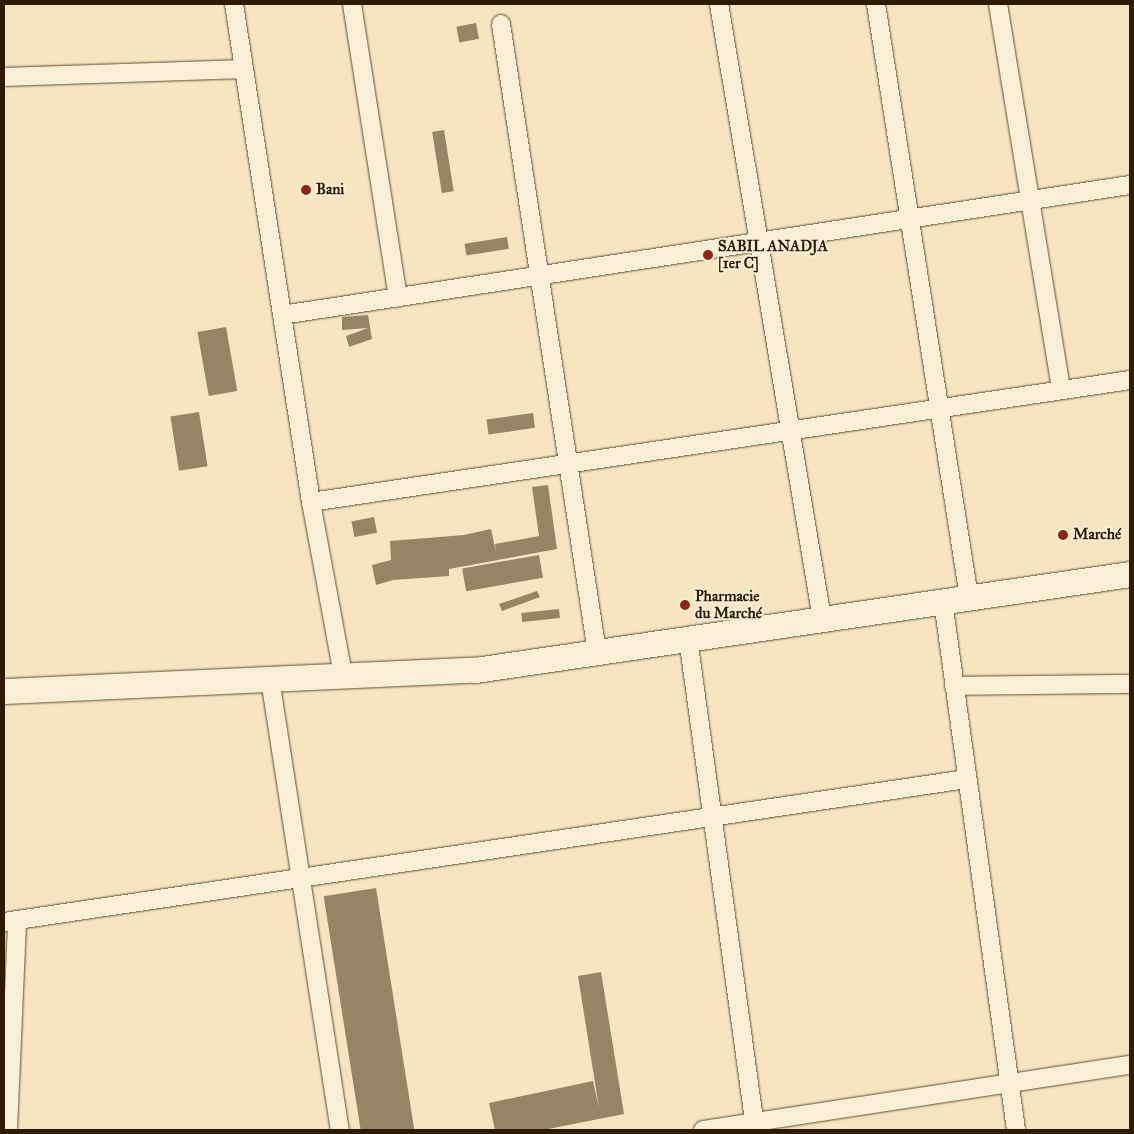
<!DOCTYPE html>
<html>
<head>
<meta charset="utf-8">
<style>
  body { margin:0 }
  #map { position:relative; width:1134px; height:1134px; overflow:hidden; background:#f6e5c0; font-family:"IM FELL Great Primer",serif }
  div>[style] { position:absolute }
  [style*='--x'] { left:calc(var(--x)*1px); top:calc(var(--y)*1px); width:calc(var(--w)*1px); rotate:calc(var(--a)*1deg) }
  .building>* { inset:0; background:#968465; transform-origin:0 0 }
  .roads { filter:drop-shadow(0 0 1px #5f4e32) drop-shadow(0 0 1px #5f4e32) }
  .minor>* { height:18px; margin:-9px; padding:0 9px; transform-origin:9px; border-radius:9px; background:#f9eed6 }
  .secondary>* { height:25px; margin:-12.5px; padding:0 12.5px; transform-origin:12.5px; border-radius:12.5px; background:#f9eed6 }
  .dots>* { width:14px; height:14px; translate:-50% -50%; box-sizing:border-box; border:2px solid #f9eed6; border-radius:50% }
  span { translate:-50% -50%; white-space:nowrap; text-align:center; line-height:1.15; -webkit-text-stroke:4px #f9eed6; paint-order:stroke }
  .poi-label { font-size:15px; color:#2d1b03; font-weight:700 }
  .left { translate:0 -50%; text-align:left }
  .frame { position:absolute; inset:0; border:5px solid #2d1b03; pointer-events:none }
</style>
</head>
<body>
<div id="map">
  <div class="building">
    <div style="left:476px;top:23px;width:16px;height:20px;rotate:79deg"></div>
    <div style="left:444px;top:130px;width:62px;height:12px;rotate:81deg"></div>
    <div style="left:507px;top:237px;width:12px;height:43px;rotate:81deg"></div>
    <div style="clip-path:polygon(368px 315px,372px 339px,349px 347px,346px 336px,368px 328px,342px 330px,342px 317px)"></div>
    <div style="left:226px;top:327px;width:65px;height:29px;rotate:80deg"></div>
    <div style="left:199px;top:412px;width:55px;height:29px;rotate:81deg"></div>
    <div style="left:533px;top:413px;width:15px;height:47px;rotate:82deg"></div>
    <div style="clip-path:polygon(548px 485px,557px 549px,449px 569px,449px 576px,393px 580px,376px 585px,372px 565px,391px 560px,390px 541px,464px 535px,491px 529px,496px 552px,495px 544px,539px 536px,532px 487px)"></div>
    <div style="left:374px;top:517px;width:16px;height:23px;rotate:79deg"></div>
    <div style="left:539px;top:555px;width:23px;height:78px;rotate:80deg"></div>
    <div style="clip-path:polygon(537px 591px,540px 597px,502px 611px,499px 604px)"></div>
    <div style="left:559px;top:609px;width:9px;height:38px;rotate:84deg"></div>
    <div style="left:376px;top:888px;width:245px;height:53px;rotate:81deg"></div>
    <div style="clip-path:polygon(601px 972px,624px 1114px,543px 1130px,495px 1130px,489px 1103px,593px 1081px,599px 1108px,578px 976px)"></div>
  </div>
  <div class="roads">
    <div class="minor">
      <div style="--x:234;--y:4;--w:504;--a:81.21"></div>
      <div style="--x:311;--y:502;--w:176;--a:79.5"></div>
      <div style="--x:352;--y:4;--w:297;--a:81.1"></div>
      <div style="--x:719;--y:4;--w:624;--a:80.49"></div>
      <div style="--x:876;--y:4;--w:600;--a:81.09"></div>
      <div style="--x:998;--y:4;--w:391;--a:80.7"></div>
      <div style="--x:501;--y:24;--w:635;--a:81.31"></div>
      <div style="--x:4;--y:77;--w:240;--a:-1.9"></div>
      <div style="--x:282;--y:315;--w:858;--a:-8.72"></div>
      <div style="--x:311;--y:502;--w:828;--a:-8.47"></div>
      <div style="--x:943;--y:601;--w:534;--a:82.14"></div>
      <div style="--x:688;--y:638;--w:497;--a:82.2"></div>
      <div style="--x:270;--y:679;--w:456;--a:81.2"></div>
      <div style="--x:954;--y:686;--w:176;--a:-0.7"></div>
      <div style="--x:4;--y:922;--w:974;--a:-8.45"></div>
      <div style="--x:8;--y:1130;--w:210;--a:-87.5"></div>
      <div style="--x:703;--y:1130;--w:432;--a:-8.7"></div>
    </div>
    <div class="secondary">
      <div style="--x:4;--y:691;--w:471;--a:-2.6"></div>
      <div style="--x:475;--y:670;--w:662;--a:-8.34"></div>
    </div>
  </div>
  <div class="dots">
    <div style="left:306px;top:190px;background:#8f2418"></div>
    <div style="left:708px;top:255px;background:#8f2418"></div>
    <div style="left:1063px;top:535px;background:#8f2418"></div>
    <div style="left:685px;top:605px;background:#8f2418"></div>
  </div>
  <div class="poi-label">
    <span class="left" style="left:316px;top:190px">Bani</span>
    <span class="left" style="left:718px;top:255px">SABIL ANADJA<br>[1er C]</span>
    <span class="left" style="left:1073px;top:535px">Marché</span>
    <span class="left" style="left:695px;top:605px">Pharmacie<br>du Marché</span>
  </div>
  <div class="frame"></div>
</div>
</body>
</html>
